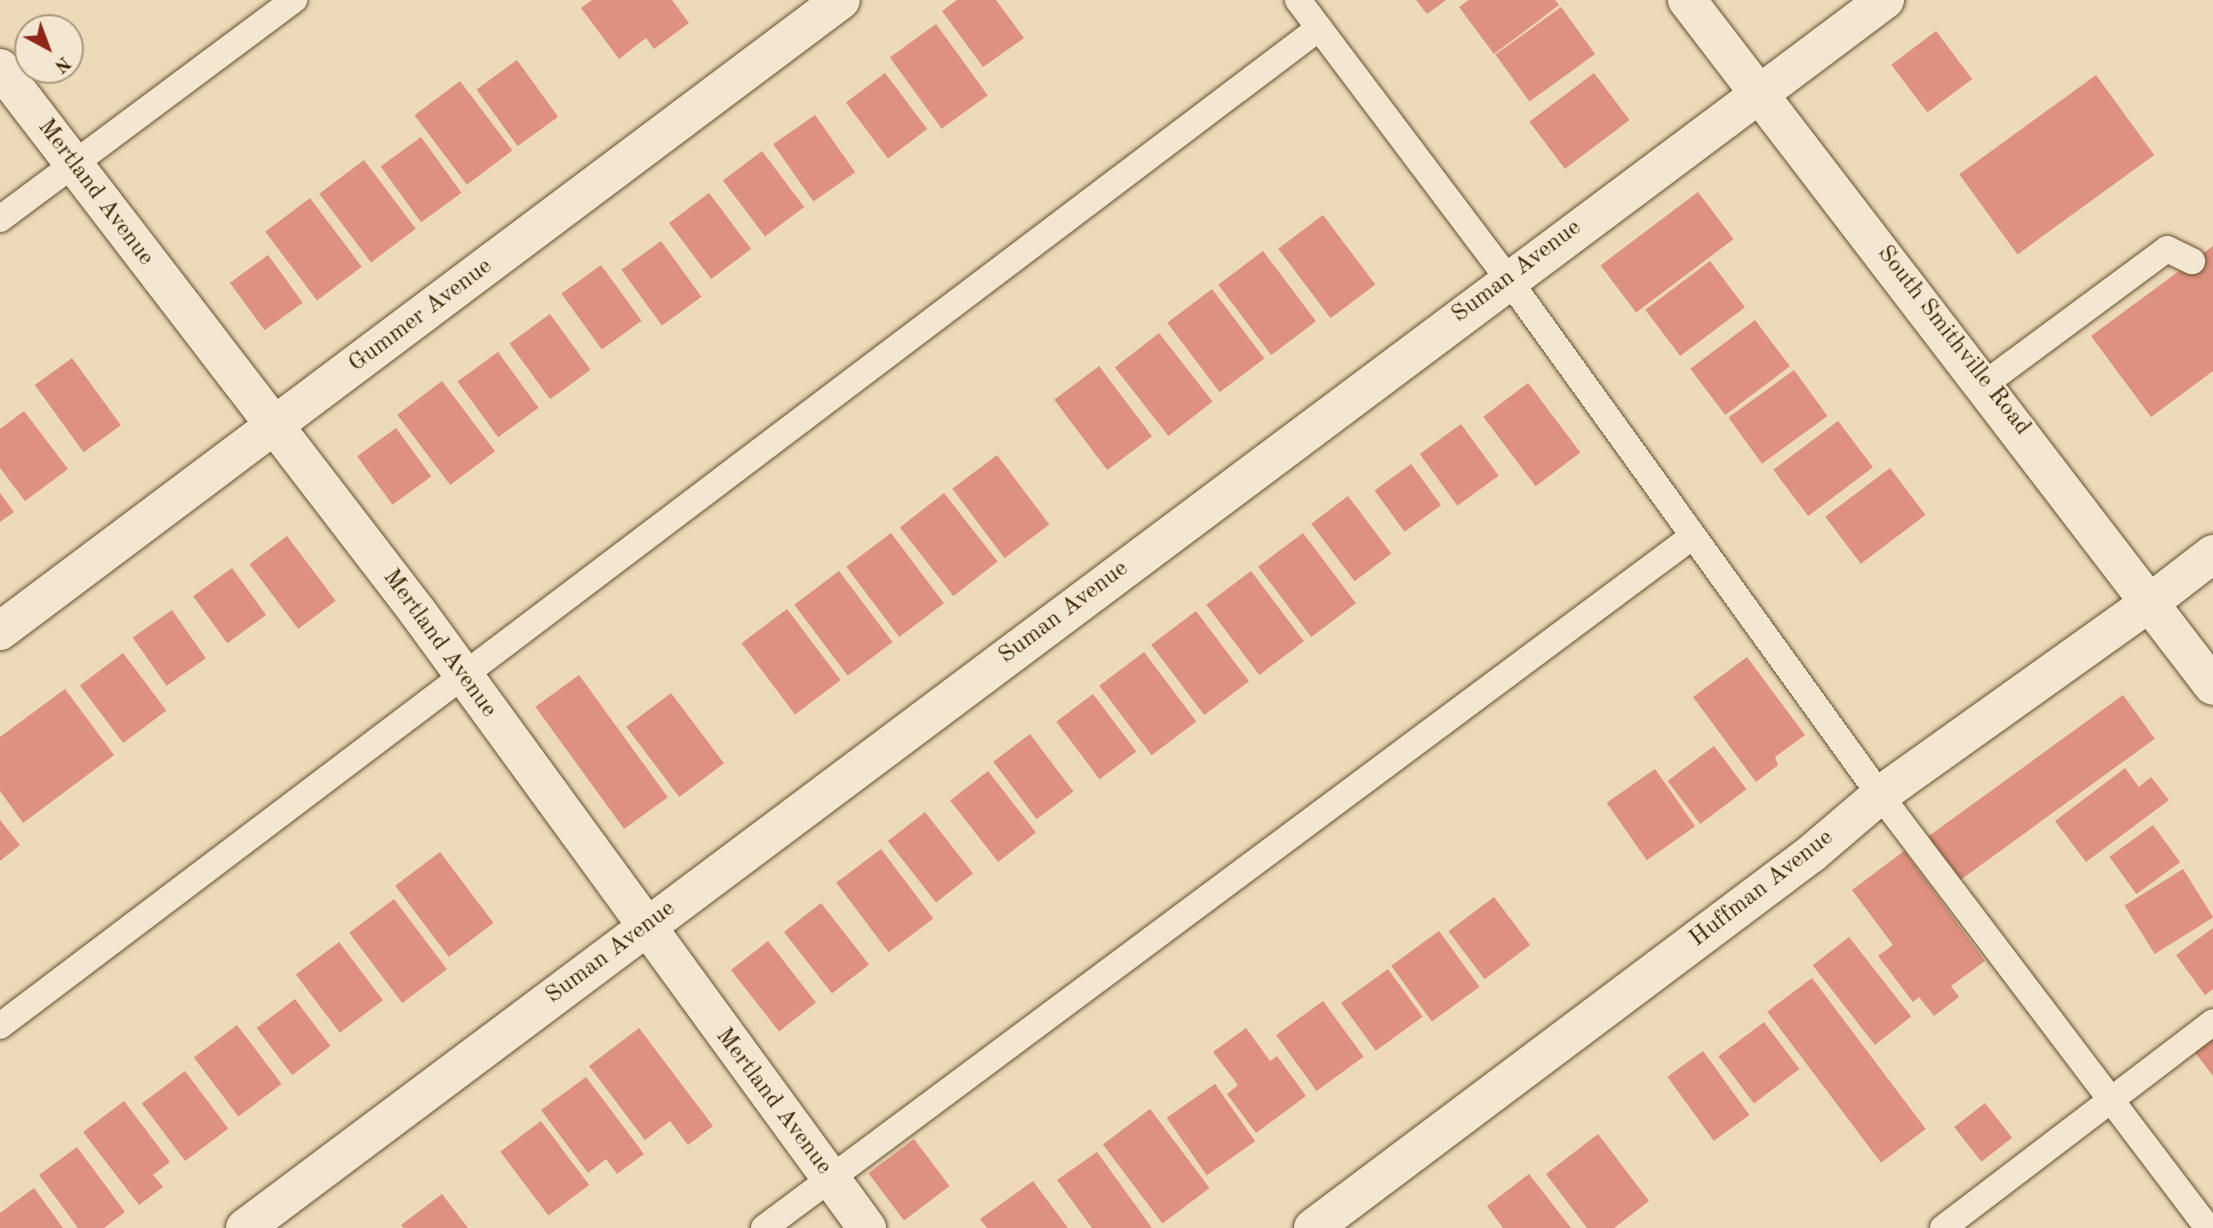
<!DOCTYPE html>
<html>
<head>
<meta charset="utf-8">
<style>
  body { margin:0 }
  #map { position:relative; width:2213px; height:1228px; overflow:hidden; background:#eddab9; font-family:"Old Standard TT",serif }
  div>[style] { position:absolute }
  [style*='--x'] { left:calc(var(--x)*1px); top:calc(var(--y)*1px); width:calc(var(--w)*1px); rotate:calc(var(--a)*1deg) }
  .building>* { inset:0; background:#de917f; transform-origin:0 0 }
  .roads { filter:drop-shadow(0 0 2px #66512e) drop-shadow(0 0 2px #66512e) }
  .lane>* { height:26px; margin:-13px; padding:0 13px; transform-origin:13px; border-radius:13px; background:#f3e7d2 }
  .street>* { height:38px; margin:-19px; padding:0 19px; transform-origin:19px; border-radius:19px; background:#f3e7d2 }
  .secondary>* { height:38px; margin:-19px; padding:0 19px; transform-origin:19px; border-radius:19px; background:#f3e7d2 }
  span { translate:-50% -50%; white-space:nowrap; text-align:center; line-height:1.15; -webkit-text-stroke:5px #f3e7d2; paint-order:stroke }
  .street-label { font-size:24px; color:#392300 }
  .north { position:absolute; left:14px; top:14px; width:70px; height:70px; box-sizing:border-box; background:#f3e7d2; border:2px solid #a9997e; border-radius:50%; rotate:139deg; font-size:19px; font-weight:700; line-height:28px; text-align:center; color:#392300 }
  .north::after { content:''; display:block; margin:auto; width:24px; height:32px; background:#8f2418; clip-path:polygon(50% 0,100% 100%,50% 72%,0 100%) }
</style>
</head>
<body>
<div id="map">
  <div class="building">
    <div style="clip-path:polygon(592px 0,672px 0,689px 23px,654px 49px,646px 38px,619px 59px,581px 8px)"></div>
    <div style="clip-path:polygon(957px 0,996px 0,1024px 38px,983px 67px,942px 11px)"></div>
    <div style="clip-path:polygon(1416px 0,1446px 0,1427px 14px)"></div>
    <div style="clip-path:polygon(1469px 0,1555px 0,1559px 5px,1494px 54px,1459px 7px)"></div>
    <div style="left:1561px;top:7px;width:58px;height:81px;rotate:54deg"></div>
    <div style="left:936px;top:24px;width:88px;height:57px;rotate:54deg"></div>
    <div style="left:1936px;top:31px;width:60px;height:56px;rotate:53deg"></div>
    <div style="left:517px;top:60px;width:70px;height:50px;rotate:54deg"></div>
    <div style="left:885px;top:73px;width:70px;height:49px;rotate:53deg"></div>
    <div style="left:1594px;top:73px;width:59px;height:81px;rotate:53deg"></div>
    <div style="left:2096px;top:75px;width:99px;height:169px;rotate:54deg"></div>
    <div style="left:460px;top:81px;width:87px;height:57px;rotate:53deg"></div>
    <div style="left:815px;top:115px;width:70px;height:51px;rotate:55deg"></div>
    <div style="left:421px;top:137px;width:69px;height:50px;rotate:54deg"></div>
    <div style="left:762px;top:151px;width:70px;height:49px;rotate:53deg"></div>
    <div style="left:364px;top:160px;width:86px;height:56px;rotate:53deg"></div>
    <div style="left:1698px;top:192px;width:59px;height:122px;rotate:53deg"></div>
    <div style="left:709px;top:193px;width:70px;height:50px;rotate:53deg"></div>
    <div style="left:310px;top:198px;width:86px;height:56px;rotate:53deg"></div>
    <div style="left:1323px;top:215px;width:87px;height:56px;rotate:53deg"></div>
    <div style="left:661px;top:241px;width:69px;height:49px;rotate:54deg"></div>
    <div style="clip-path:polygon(2213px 246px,2213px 371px,2151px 417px,2091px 336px)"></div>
    <div style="left:1263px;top:251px;width:88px;height:56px;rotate:53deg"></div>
    <div style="left:268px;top:255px;width:59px;height:47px;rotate:54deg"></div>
    <div style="left:1710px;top:261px;width:58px;height:81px;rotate:53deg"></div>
    <div style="left:601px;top:265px;width:69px;height:49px;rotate:54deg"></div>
    <div style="left:1212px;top:289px;width:87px;height:56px;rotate:53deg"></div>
    <div style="left:550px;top:314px;width:69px;height:50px;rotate:54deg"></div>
    <div style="left:1755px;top:320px;width:58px;height:81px;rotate:53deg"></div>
    <div style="left:1159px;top:333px;width:87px;height:56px;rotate:52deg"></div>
    <div style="left:498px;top:352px;width:69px;height:50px;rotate:54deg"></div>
    <div style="left:72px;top:358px;width:83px;height:46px;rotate:54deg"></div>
    <div style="left:1099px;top:366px;width:88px;height:56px;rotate:53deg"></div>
    <div style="left:1794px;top:370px;width:57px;height:81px;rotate:54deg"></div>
    <div style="left:442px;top:381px;width:88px;height:56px;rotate:53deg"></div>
    <div style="left:1528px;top:383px;width:87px;height:56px;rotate:53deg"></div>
    <div style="clip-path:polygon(24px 411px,68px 469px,25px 501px,0 468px,0 429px)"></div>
    <div style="left:1838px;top:421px;width:58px;height:81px;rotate:53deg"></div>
    <div style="left:1461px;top:424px;width:64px;height:51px;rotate:54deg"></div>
    <div style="left:396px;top:428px;width:60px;height:48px;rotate:54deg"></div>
    <div style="left:997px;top:455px;width:87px;height:56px;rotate:53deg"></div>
    <div style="left:1411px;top:464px;width:51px;height:45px;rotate:54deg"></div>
    <div style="left:1890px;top:468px;width:59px;height:81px;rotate:53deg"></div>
    <div style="clip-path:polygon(0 493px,14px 512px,0 522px)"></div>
    <div style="left:944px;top:493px;width:87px;height:56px;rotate:52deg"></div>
    <div style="left:1348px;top:496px;width:72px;height:46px;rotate:53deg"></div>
    <div style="left:891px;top:533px;width:88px;height:56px;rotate:53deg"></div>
    <div style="left:1303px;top:533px;width:88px;height:56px;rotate:53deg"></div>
    <div style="left:287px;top:536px;width:81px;height:47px;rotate:53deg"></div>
    <div style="left:232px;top:568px;width:58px;height:48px;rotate:54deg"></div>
    <div style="left:839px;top:571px;width:89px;height:56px;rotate:53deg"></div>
    <div style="left:1251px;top:571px;width:88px;height:56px;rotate:53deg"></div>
    <div style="left:787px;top:609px;width:89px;height:57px;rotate:53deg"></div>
    <div style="left:172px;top:610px;width:59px;height:48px;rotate:55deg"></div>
    <div style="left:1196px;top:611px;width:88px;height:56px;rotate:53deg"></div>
    <div style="left:1144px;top:652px;width:87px;height:56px;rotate:53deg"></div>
    <div style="left:123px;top:653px;width:72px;height:54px;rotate:53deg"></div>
    <div style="clip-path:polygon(1747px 657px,1805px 735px,1775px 757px,1778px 765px,1756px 782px,1693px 697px)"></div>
    <div style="left:579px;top:675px;width:151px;height:54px;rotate:54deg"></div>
    <div style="clip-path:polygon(65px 689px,114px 755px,23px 823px,0 791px,0 737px)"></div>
    <div style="left:671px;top:693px;width:88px;height:56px;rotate:53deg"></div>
    <div style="left:1093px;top:694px;width:72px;height:46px;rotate:53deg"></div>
    <div style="left:2123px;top:695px;width:54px;height:249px;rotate:54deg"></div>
    <div style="left:1030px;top:734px;width:72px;height:46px;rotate:53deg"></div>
    <div style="left:1714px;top:746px;width:54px;height:58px;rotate:53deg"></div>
    <div style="clip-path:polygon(2125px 768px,2139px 787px,2151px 777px,2169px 800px,2086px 862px,2055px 821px)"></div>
    <div style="left:1655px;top:769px;width:70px;height:59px;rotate:55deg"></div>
    <div style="left:988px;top:771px;width:78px;height:48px;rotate:52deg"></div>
    <div style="left:925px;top:812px;width:78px;height:47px;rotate:52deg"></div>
    <div style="clip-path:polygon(0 820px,20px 845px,0 861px)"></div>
    <div style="left:2153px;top:825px;width:46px;height:54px;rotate:54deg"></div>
    <div style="left:881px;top:849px;width:87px;height:56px;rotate:53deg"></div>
    <div style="clip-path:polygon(1904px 851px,1985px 961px,1951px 986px,1959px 997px,1934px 1016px,1919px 997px,1913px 1002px,1878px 956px,1893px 945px,1852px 890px)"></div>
    <div style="left:440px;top:852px;width:89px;height:56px;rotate:53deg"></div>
    <div style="left:2183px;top:869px;width:57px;height:69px;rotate:58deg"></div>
    <div style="left:1494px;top:897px;width:60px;height:57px;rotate:53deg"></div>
    <div style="left:394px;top:899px;width:88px;height:56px;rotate:53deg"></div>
    <div style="left:821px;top:903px;width:78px;height:47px;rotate:52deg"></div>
    <div style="clip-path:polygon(2213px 928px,2213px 989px,2205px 995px,2176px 955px)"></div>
    <div style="left:1439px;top:931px;width:69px;height:59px;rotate:54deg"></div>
    <div style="left:1849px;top:937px;width:101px;height:46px;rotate:52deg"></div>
    <div style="left:768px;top:941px;width:78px;height:47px;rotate:52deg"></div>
    <div style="left:339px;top:942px;width:73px;height:54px;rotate:53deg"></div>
    <div style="left:1388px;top:969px;width:59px;height:58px;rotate:54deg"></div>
    <div style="left:1812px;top:978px;width:189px;height:56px;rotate:53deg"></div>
    <div style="left:295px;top:999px;width:59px;height:48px;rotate:53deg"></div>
    <div style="left:1323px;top:1001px;width:69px;height:58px;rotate:54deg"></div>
    <div style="left:1764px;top:1022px;width:59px;height:57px;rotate:53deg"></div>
    <div style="left:237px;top:1025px;width:74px;height:54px;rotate:53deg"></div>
    <div style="clip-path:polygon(639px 1028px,713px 1126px,688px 1145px,670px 1121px,645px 1140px,589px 1066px)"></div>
    <div style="clip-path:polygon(1246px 1028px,1270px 1061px,1277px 1056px,1306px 1096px,1256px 1133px,1227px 1094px,1238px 1085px,1213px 1052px)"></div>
    <div style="clip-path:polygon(2213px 1036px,2213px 1076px,2194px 1051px)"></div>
    <div style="left:1703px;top:1051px;width:79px;height:44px;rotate:54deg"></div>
    <div style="left:185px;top:1071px;width:72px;height:54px;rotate:53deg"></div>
    <div style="clip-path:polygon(586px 1077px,644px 1154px,617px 1174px,606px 1159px,588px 1173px,541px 1110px)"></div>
    <div style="left:1215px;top:1084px;width:70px;height:59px;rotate:55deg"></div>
    <div style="clip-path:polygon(124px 1101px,170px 1162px,153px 1175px,163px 1187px,139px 1205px,83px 1132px)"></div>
    <div style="left:1985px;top:1103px;width:44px;height:39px;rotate:52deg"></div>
    <div style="left:1150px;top:1109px;width:99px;height:59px;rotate:53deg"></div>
    <div style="left:541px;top:1121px;width:80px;height:51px;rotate:53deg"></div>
    <div style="clip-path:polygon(1598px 1134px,1649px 1201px,1614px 1228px,1587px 1228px,1546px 1174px)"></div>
    <div style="left:914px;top:1139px;width:59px;height:57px;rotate:53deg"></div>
    <div style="clip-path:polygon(77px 1147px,125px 1212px,104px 1228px,78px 1228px,39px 1175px)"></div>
    <div style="clip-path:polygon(1097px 1152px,1152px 1228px,1092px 1228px,1057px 1180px)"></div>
    <div style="clip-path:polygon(1529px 1174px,1571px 1228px,1503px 1228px,1487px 1206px)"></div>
    <div style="clip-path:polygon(1033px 1181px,1068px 1228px,987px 1228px,980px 1219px)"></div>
    <div style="clip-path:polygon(34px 1188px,63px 1228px,0 1228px,0 1213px)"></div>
    <div style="clip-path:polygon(442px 1194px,468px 1228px,404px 1228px,401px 1225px)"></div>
  </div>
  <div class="roads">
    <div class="lane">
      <div style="--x:1298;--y:0;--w:349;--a:53"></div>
      <div style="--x:1508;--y:279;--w:636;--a:54.21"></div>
      <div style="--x:1880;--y:795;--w:543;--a:52.86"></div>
      <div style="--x:0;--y:219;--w:367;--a:-36.7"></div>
      <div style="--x:1986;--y:383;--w:225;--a:-36.5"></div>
      <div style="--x:2167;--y:249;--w:28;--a:26"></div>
      <div style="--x:0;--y:1026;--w:1654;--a:-37.11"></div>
      <div style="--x:764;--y:1228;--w:1158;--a:-36.68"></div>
      <div style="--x:1943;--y:1228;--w:340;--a:-37.3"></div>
    </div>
    <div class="street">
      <div style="--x:0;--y:68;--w:685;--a:52.48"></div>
      <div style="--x:417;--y:611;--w:764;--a:53.9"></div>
      <div style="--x:0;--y:631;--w:1051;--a:-36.88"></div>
      <div style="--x:245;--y:1228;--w:2049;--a:-36.83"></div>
      <div style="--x:1313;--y:1228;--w:623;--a:-36.91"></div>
      <div style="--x:1811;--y:854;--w:91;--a:-40.5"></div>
      <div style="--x:1880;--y:795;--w:334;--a:-35.5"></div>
    </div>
    <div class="secondary">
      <div style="--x:1687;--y:0;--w:864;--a:52.52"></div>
      <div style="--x:2152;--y:601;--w:77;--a:-37.6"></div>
    </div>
  </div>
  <div class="street-label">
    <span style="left:95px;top:193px;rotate:53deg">Mertland Avenue</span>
    <span style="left:1517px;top:272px;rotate:-37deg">Suman Avenue</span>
    <span style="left:421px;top:316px;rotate:-37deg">Gummer Avenue</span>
    <span style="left:1953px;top:341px;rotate:52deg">South Smithville Road</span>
    <span style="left:1064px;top:613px;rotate:-37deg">Suman Avenue</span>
    <span style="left:439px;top:644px;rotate:54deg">Mertland Avenue</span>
    <span style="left:1762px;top:889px;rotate:-38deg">Huffman Avenue</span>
    <span style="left:611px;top:953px;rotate:-37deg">Suman Avenue</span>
    <span style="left:773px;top:1102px;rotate:53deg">Mertland Avenue</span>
  </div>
  <div class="north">N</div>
</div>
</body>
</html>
